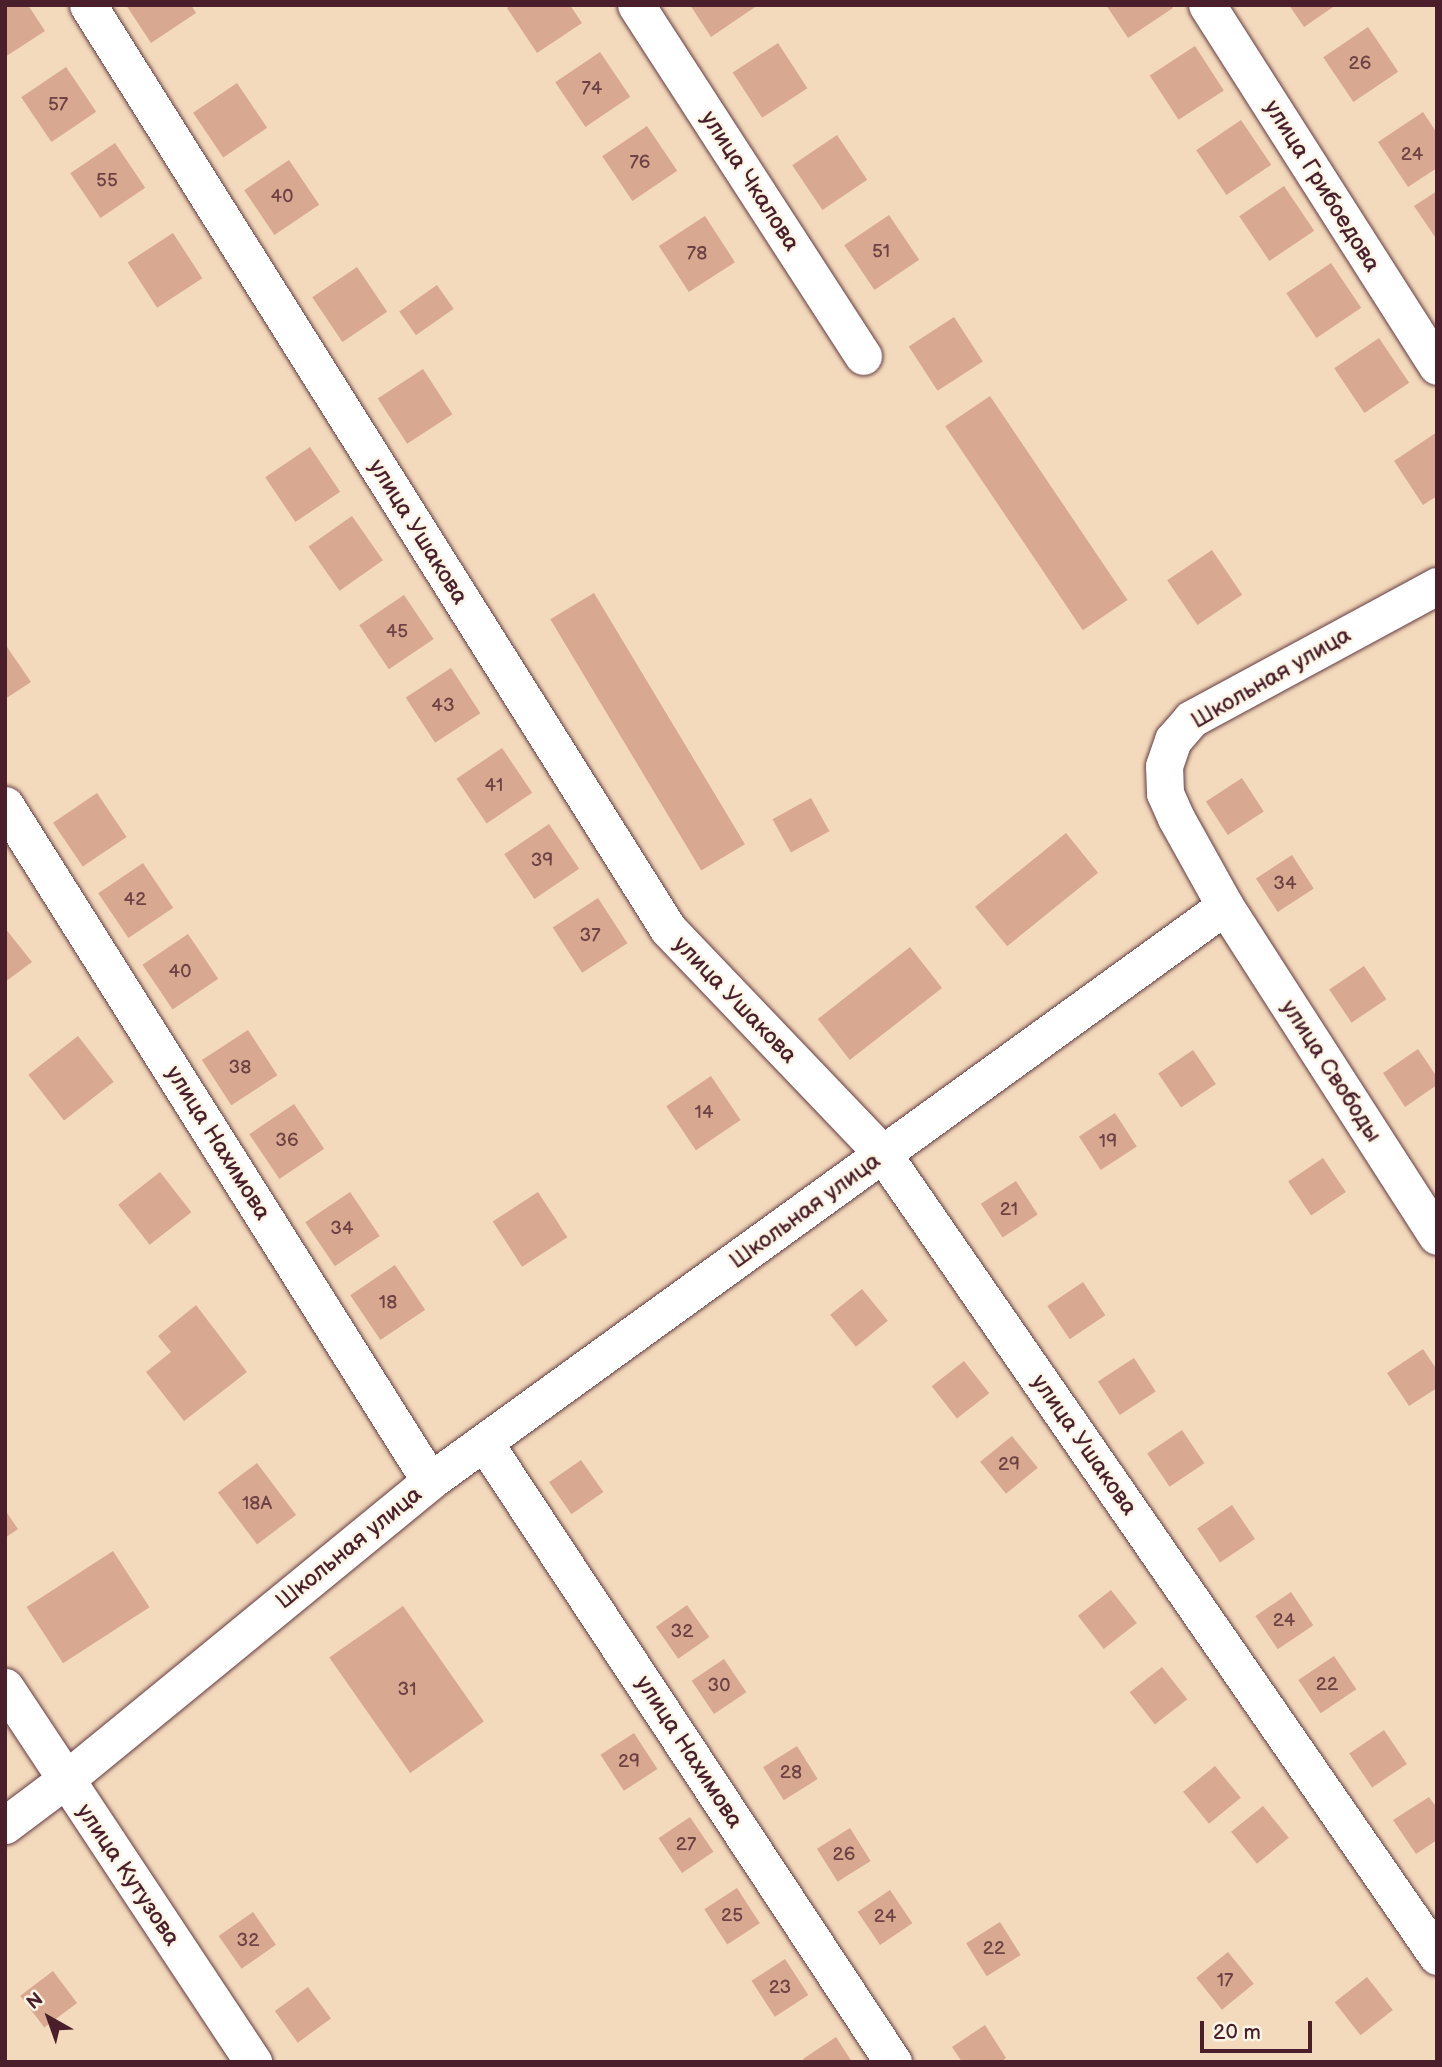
<!DOCTYPE html>
<html>
<head>
<meta charset="utf-8">
<style>
  body { margin:0 }
  #map { position:relative; width:1442px; height:2067px; overflow:hidden; background:#f4dabc; font-family:"Balsamiq Sans",sans-serif }
  div>[style] { position:absolute }
  [style*='--x'] { left:calc(var(--x)*1px); top:calc(var(--y)*1px); width:calc(var(--w)*1px); rotate:calc(var(--a)*1deg) }
  .building>* { inset:0; background:#d8a990; transform-origin:0 0 }
  .roads { filter:drop-shadow(0 0 2px #643b41) drop-shadow(0 0 2px #643b41) }
  .street>* { height:37px; margin:-18.5px; padding:0 18.5px; transform-origin:18.5px; border-radius:18.5px; background:#fff }
  span { translate:-50% -50%; white-space:nowrap; text-align:center; line-height:1.15; -webkit-text-stroke:5px #fcf5e5; paint-order:stroke }
  .number-label { font-size:19px; color:#6e4244 }
  .number-label span { -webkit-text-stroke-width:0 }
  .street-label { font-size:23px; color:#4a1f2b }
  .frame { position:absolute; inset:0; border:7px solid #4a1f2b; pointer-events:none }
  .north { position:absolute; left:14px; top:1983px; width:70px; height:70px; -webkit-text-stroke:5px #fcf5e5; paint-order:stroke; rotate:320deg; font-size:19px; font-weight:700; line-height:28px; text-align:center; color:#4a1f2b }
  .north::after { content:''; display:block; margin:auto; width:24px; height:32px; background:#4a1f2b; clip-path:polygon(50% 0,100% 100%,50% 72%,0 100%) }
  .scale { position:absolute; left:1200px; top:2021px; width:112px; height:32px; box-sizing:border-box; border:4px solid #4a1f2b; border-top:0; padding-left:9px; font-size:21px; line-height:24px; white-space:nowrap; color:#4a1f2b; -webkit-text-stroke:5px #fcf5e5; paint-order:stroke }
</style>
</head>
<body>
<div id="map">
  <div class="building">
    <div style="clip-path:polygon(5px 5px,28px 5px,45px 31px,5px 57px)"></div>
    <div style="clip-path:polygon(126px 5px,191px 5px,196px 13px,151px 43px)"></div>
    <div style="clip-path:polygon(511px 5px,570px 5px,582px 23px,537px 53px,507px 8px)"></div>
    <div style="clip-path:polygon(690px 5px,758px 5px,711px 37px)"></div>
    <div style="clip-path:polygon(1106px 5px,1171px 5px,1173px 8px,1128px 38px)"></div>
    <div style="clip-path:polygon(1289px 5px,1336px 5px,1304px 27px)"></div>
    <div style="left:1368px;top:27px;width:54px;height:54px;rotate:56deg"></div>
    <div style="left:778px;top:43px;width:54px;height:54px;rotate:57deg"></div>
    <div style="left:1195px;top:46px;width:53px;height:54px;rotate:57deg"></div>
    <div style="left:600px;top:52px;width:54px;height:54px;rotate:56deg"></div>
    <div style="left:66px;top:67px;width:54px;height:54px;rotate:56deg"></div>
    <div style="left:237px;top:83px;width:54px;height:53px;rotate:56deg"></div>
    <div style="clip-path:polygon(1423px 112px,1437px 133px,1437px 168px,1408px 187px,1378px 142px)"></div>
    <div style="left:1241px;top:120px;width:54px;height:54px;rotate:56deg"></div>
    <div style="left:647px;top:126px;width:54px;height:54px;rotate:56deg"></div>
    <div style="left:837px;top:135px;width:54px;height:54px;rotate:56deg"></div>
    <div style="left:115px;top:143px;width:54px;height:54px;rotate:56deg"></div>
    <div style="left:289px;top:160px;width:54px;height:54px;rotate:56deg"></div>
    <div style="left:1284px;top:186px;width:54px;height:54px;rotate:56deg"></div>
    <div style="clip-path:polygon(1437px 191px,1437px 240px,1414px 206px)"></div>
    <div style="left:889px;top:215px;width:54px;height:54px;rotate:56deg"></div>
    <div style="left:705px;top:216px;width:55px;height:55px;rotate:57deg"></div>
    <div style="left:173px;top:233px;width:54px;height:54px;rotate:57deg"></div>
    <div style="left:1331px;top:263px;width:54px;height:54px;rotate:56deg"></div>
    <div style="left:357px;top:267px;width:54px;height:54px;rotate:56deg"></div>
    <div style="left:437px;top:285px;width:29px;height:46px;rotate:55deg"></div>
    <div style="left:954px;top:317px;width:53px;height:54px;rotate:57deg"></div>
    <div style="left:1379px;top:338px;width:54px;height:54px;rotate:56deg"></div>
    <div style="left:423px;top:369px;width:54px;height:54px;rotate:57deg"></div>
    <div style="left:990px;top:396px;width:246px;height:54px;rotate:56deg"></div>
    <div style="clip-path:polygon(1437px 432px,1437px 496px,1423px 505px,1394px 461px)"></div>
    <div style="left:310px;top:447px;width:54px;height:54px;rotate:56deg"></div>
    <div style="left:352px;top:516px;width:54px;height:53px;rotate:55deg"></div>
    <div style="left:1212px;top:550px;width:54px;height:54px;rotate:56deg"></div>
    <div style="left:594px;top:593px;width:293px;height:51px;rotate:59deg"></div>
    <div style="left:404px;top:595px;width:53px;height:54px;rotate:56deg"></div>
    <div style="clip-path:polygon(5px 644px,31px 682px,5px 699px)"></div>
    <div style="left:451px;top:668px;width:54px;height:54px;rotate:57deg"></div>
    <div style="left:502px;top:748px;width:54px;height:55px;rotate:56deg"></div>
    <div style="left:1242px;top:778px;width:40px;height:43px;rotate:57deg"></div>
    <div style="left:97px;top:793px;width:53px;height:53px;rotate:56deg"></div>
    <div style="left:811px;top:798px;width:38px;height:44px;rotate:61deg"></div>
    <div style="left:549px;top:824px;width:54px;height:54px;rotate:56deg"></div>
    <div style="left:1066px;top:833px;width:51px;height:117px;rotate:51deg"></div>
    <div style="left:1292px;top:855px;width:40px;height:43px;rotate:57deg"></div>
    <div style="left:143px;top:863px;width:54px;height:54px;rotate:56deg"></div>
    <div style="left:598px;top:898px;width:54px;height:54px;rotate:57deg"></div>
    <div style="clip-path:polygon(5px 928px,32px 962px,5px 982px)"></div>
    <div style="left:188px;top:934px;width:54px;height:55px;rotate:56deg"></div>
    <div style="left:910px;top:947px;width:52px;height:117px;rotate:52deg"></div>
    <div style="left:1364px;top:966px;width:40px;height:42px;rotate:56deg"></div>
    <div style="left:248px;top:1030px;width:54px;height:55px;rotate:57deg"></div>
    <div style="left:78px;top:1036px;width:58px;height:63px;rotate:52deg"></div>
    <div style="clip-path:polygon(1418px 1049px,1437px 1077px,1437px 1085px,1405px 1107px,1383px 1073px)"></div>
    <div style="left:1193px;top:1050px;width:41px;height:42px;rotate:56deg"></div>
    <div style="left:711px;top:1076px;width:53px;height:54px;rotate:56deg"></div>
    <div style="left:294px;top:1104px;width:54px;height:54px;rotate:56deg"></div>
    <div style="left:1115px;top:1113px;width:40px;height:43px;rotate:57deg"></div>
    <div style="left:1323px;top:1158px;width:41px;height:42px;rotate:56deg"></div>
    <div style="left:160px;top:1172px;width:51px;height:53px;rotate:52deg"></div>
    <div style="left:1016px;top:1181px;width:40px;height:42px;rotate:57deg"></div>
    <div style="left:350px;top:1192px;width:53px;height:54px;rotate:56deg"></div>
    <div style="left:538px;top:1192px;width:54px;height:54px;rotate:57deg"></div>
    <div style="left:395px;top:1265px;width:54px;height:54px;rotate:56deg"></div>
    <div style="left:1083px;top:1282px;width:40px;height:43px;rotate:56deg"></div>
    <div style="left:862px;top:1289px;width:41px;height:41px;rotate:51deg"></div>
    <div style="clip-path:polygon(196px 1305px,247px 1372px,184px 1421px,146px 1372px,171px 1352px,158px 1336px)"></div>
    <div style="clip-path:polygon(1423px 1349px,1437px 1370px,1437px 1388px,1409px 1406px,1387px 1373px)"></div>
    <div style="left:1134px;top:1358px;width:40px;height:43px;rotate:57deg"></div>
    <div style="left:964px;top:1361px;width:41px;height:41px;rotate:52deg"></div>
    <div style="left:1182px;top:1430px;width:40px;height:42px;rotate:56deg"></div>
    <div style="left:1012px;top:1436px;width:41px;height:41px;rotate:51deg"></div>
    <div style="left:581px;top:1460px;width:39px;height:39px;rotate:55deg"></div>
    <div style="left:257px;top:1463px;width:65px;height:49px;rotate:53deg"></div>
    <div style="left:1232px;top:1505px;width:41px;height:42px;rotate:56deg"></div>
    <div style="clip-path:polygon(5px 1510px,18px 1529px,5px 1538px)"></div>
    <div style="left:113px;top:1551px;width:67px;height:103px;rotate:57deg"></div>
    <div style="left:1111px;top:1590px;width:42px;height:42px;rotate:52deg"></div>
    <div style="left:1291px;top:1592px;width:40px;height:43px;rotate:56deg"></div>
    <div style="left:687px;top:1605px;width:39px;height:38px;rotate:55deg"></div>
    <div style="left:403px;top:1606px;width:141px;height:90px;rotate:55deg"></div>
    <div style="left:1334px;top:1656px;width:40px;height:43px;rotate:56deg"></div>
    <div style="left:724px;top:1659px;width:40px;height:39px;rotate:56deg"></div>
    <div style="left:1162px;top:1667px;width:41px;height:41px;rotate:52deg"></div>
    <div style="left:1384px;top:1730px;width:41px;height:42px;rotate:56deg"></div>
    <div style="left:634px;top:1733px;width:43px;height:40px;rotate:57deg"></div>
    <div style="left:797px;top:1746px;width:39px;height:40px;rotate:58deg"></div>
    <div style="left:1215px;top:1766px;width:41px;height:41px;rotate:51deg"></div>
    <div style="clip-path:polygon(1429px 1797px,1437px 1808px,1437px 1840px,1416px 1854px,1393px 1820px)"></div>
    <div style="left:1263px;top:1806px;width:41px;height:41px;rotate:51deg"></div>
    <div style="left:690px;top:1817px;width:42px;height:38px;rotate:56deg"></div>
    <div style="left:850px;top:1828px;width:39px;height:39px;rotate:58deg"></div>
    <div style="left:737px;top:1888px;width:42px;height:39px;rotate:57deg"></div>
    <div style="left:890px;top:1890px;width:40px;height:39px;rotate:56deg"></div>
    <div style="left:253px;top:1912px;width:40px;height:42px;rotate:55deg"></div>
    <div style="left:1000px;top:1922px;width:39px;height:40px;rotate:58deg"></div>
    <div style="left:1228px;top:1952px;width:41px;height:41px;rotate:51deg"></div>
    <div style="left:785px;top:1959px;width:43px;height:40px;rotate:57deg"></div>
    <div style="left:53px;top:1971px;width:40px;height:41px;rotate:53deg"></div>
    <div style="left:1367px;top:1977px;width:42px;height:41px;rotate:52deg"></div>
    <div style="left:308px;top:1987px;width:39px;height:41px;rotate:54deg"></div>
    <div style="clip-path:polygon(985px 2025px,1006px 2058px,1001px 2062px,962px 2062px,952px 2047px)"></div>
    <div style="clip-path:polygon(836px 2037px,852px 2062px,805px 2062px,803px 2059px)"></div>
  </div>
  <div class="roads">
    <div class="street">
      <div style="--x:88;--y:5;--w:1091;--a:57.88"></div>
      <div style="--x:668;--y:929;--w:311;--a:46.3"></div>
      <div style="--x:883;--y:1154;--w:975;--a:55.36"></div>
      <div style="--x:636;--y:5;--w:418;--a:57.1"></div>
      <div style="--x:1207;--y:5;--w:428;--a:57.5"></div>
      <div style="--x:5;--y:805;--w:798;--a:57.84"></div>
      <div style="--x:1225;--y:906;--w:392;--a:57.3"></div>
      <div style="--x:484;--y:1442;--w:743;--a:56.59"></div>
      <div style="--x:5;--y:1687;--w:450;--a:56.5"></div>
      <div style="--x:5;--y:1825;--w:75;--a:-36.9"></div>
      <div style="--x:65;--y:1780;--w:472;--a:-39.3"></div>
      <div style="--x:430;--y:1481;--w:981;--a:-35.88"></div>
      <div style="--x:1225;--y:906;--w:101;--a:-119.1"></div>
      <div style="--x:1176;--y:818;--w:27;--a:-114"></div>
      <div style="--x:1165;--y:793;--w:27;--a:-92"></div>
      <div style="--x:1164;--y:766;--w:28;--a:-71"></div>
      <div style="--x:1173;--y:740;--w:28;--a:-49"></div>
      <div style="--x:1191;--y:719;--w:280;--a:-28.4"></div>
    </div>
  </div>
  <div class="number-label">
    <span style="left:1360px;top:64px">26</span>
    <span style="left:592px;top:89px">74</span>
    <span style="left:58px;top:105px">57</span>
    <span style="left:1412px;top:155px">24</span>
    <span style="left:640px;top:163px">76</span>
    <span style="left:107px;top:181px">55</span>
    <span style="left:282px;top:197px">40</span>
    <span style="left:881px;top:252px">51</span>
    <span style="left:697px;top:254px">78</span>
    <span style="left:397px;top:632px">45</span>
    <span style="left:443px;top:706px">43</span>
    <span style="left:494px;top:786px">41</span>
    <span style="left:542px;top:861px">39</span>
    <span style="left:1285px;top:884px">34</span>
    <span style="left:135px;top:900px">42</span>
    <span style="left:590px;top:936px">37</span>
    <span style="left:180px;top:972px">40</span>
    <span style="left:240px;top:1068px">38</span>
    <span style="left:704px;top:1113px">14</span>
    <span style="left:287px;top:1141px">36</span>
    <span style="left:1108px;top:1142px">19</span>
    <span style="left:1009px;top:1210px">21</span>
    <span style="left:342px;top:1229px">34</span>
    <span style="left:388px;top:1303px">18</span>
    <span style="left:1009px;top:1465px">29</span>
    <span style="left:257px;top:1504px">18A</span>
    <span style="left:1284px;top:1621px">24</span>
    <span style="left:682px;top:1632px">32</span>
    <span style="left:1327px;top:1685px">22</span>
    <span style="left:719px;top:1686px">30</span>
    <span style="left:407px;top:1690px">31</span>
    <span style="left:629px;top:1762px">29</span>
    <span style="left:791px;top:1773px">28</span>
    <span style="left:686px;top:1845px">27</span>
    <span style="left:844px;top:1855px">26</span>
    <span style="left:732px;top:1916px">25</span>
    <span style="left:885px;top:1917px">24</span>
    <span style="left:248px;top:1941px">32</span>
    <span style="left:994px;top:1949px">22</span>
    <span style="left:1225px;top:1981px">17</span>
    <span style="left:780px;top:1988px">23</span>
  </div>
  <div class="street-label">
    <span style="left:750px;top:181px;rotate:57deg">улица Чкалова</span>
    <span style="left:1322px;top:186px;rotate:58deg">улица Грибоедова</span>
    <span style="left:418px;top:532px;rotate:58deg">улица Ушакова</span>
    <span style="left:1271px;top:678px;rotate:-30deg">Школьная улица</span>
    <span style="left:735px;top:1000px;rotate:46deg">улица Ушакова</span>
    <span style="left:1331px;top:1071px;rotate:57deg">улица Свободы</span>
    <span style="left:218px;top:1143px;rotate:58deg">улица Нахимова</span>
    <span style="left:805px;top:1211px;rotate:-36deg">Школьная улица</span>
    <span style="left:1084px;top:1445px;rotate:55deg">улица Ушакова</span>
    <span style="left:349px;top:1548px;rotate:-39deg">Школьная улица</span>
    <span style="left:689px;top:1752px;rotate:57deg">улица Нахимова</span>
    <span style="left:128px;top:1875px;rotate:56deg">улица Кутузова</span>
  </div>
  <div class="frame"></div>
  <div class="north">N</div>
  <div class="scale">20 m</div>
</div>
</body>
</html>
